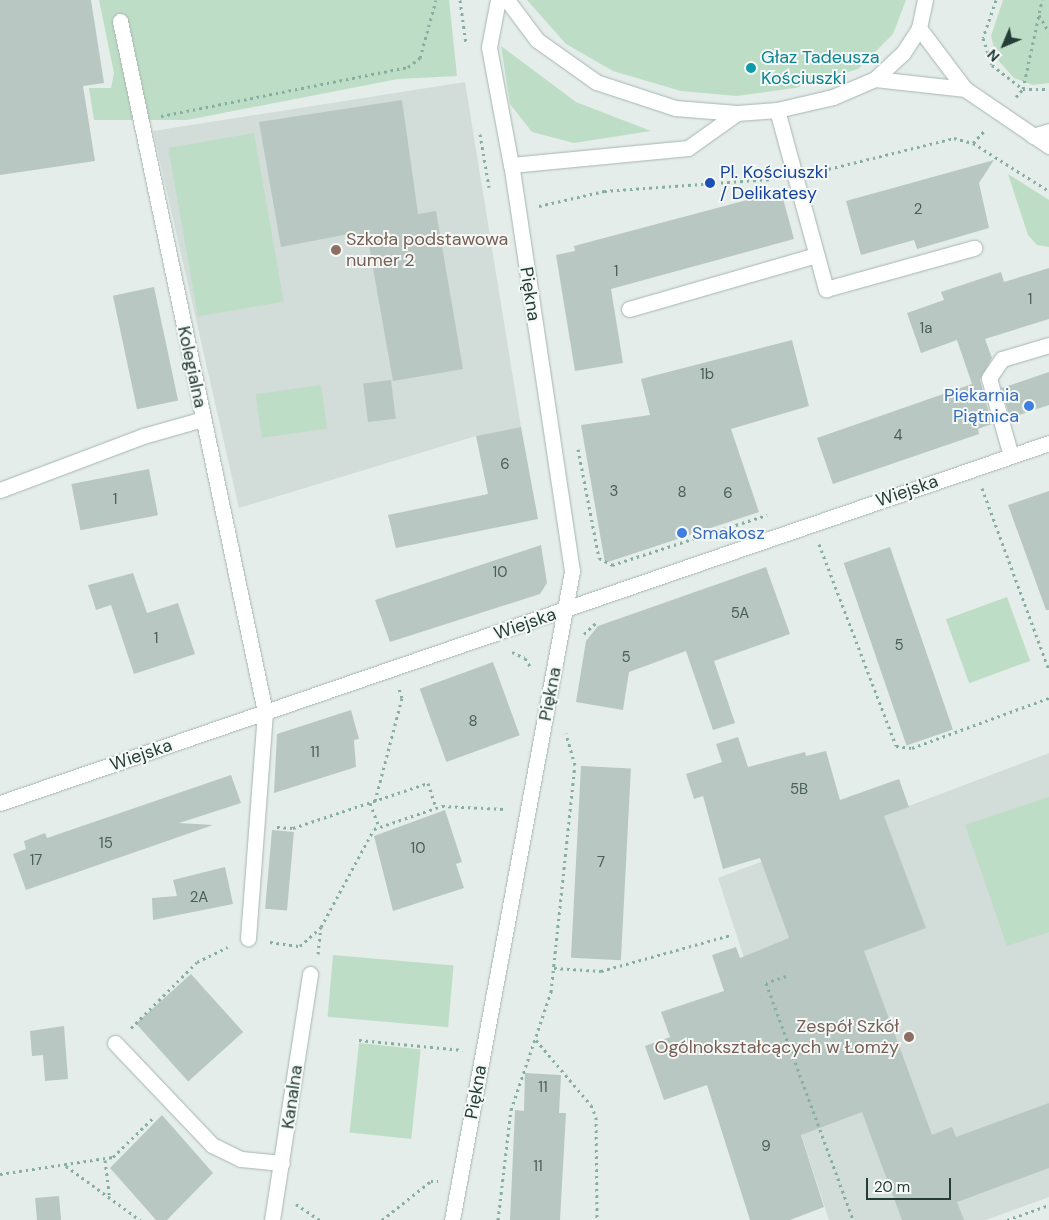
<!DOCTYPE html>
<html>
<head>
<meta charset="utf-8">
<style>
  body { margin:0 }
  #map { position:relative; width:1049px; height:1220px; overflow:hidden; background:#e4ede9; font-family:"DM Sans",sans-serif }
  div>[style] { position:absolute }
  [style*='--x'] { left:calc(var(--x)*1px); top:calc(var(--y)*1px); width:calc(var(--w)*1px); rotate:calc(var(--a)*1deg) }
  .built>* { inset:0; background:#d2dcd8 }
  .green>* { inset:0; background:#beddc6; transform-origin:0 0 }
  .building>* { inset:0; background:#b9c7c2; transform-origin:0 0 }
  .path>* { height:3px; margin-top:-1.5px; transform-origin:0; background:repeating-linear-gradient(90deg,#86afa2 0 2.5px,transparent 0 6.5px) }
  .roads { filter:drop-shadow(0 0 1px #a7b5b0) drop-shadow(0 0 1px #a7b5b0) }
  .lane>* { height:15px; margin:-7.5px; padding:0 7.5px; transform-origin:7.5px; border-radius:7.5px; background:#fff }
  .street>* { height:15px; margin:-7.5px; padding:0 7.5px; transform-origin:7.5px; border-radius:7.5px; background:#fff }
  .secondary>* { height:15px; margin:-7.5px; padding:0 7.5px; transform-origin:7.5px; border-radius:7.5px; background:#fff }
  .dots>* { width:14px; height:14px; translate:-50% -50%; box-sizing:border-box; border:2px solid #f4f9f7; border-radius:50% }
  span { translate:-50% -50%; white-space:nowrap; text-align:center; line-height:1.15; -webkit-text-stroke:4px #f4f9f7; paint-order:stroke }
  .number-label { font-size:15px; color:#49605a }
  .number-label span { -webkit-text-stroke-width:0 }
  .culture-label { font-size:18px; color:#0d838f }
  .left { translate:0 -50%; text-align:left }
  .transit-label { font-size:18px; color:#164399 }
  .education-label { font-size:18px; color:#785e54 }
  .right { translate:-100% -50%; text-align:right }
  .street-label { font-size:18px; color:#243d37 }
  .shop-label { font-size:18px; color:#366cbe }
  .north { position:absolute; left:979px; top:20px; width:50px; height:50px; -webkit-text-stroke:4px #f4f9f7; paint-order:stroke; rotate:225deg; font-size:14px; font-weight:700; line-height:20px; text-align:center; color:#243d37 }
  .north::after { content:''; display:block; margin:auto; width:18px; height:22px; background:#243d37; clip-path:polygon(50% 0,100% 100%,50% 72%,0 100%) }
  .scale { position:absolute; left:866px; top:1178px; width:85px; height:22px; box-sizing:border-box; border:2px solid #243d37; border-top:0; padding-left:6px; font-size:15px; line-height:18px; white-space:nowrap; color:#243d37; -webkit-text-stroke:4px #f4f9f7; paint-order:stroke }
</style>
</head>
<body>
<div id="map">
  <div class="built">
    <div style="clip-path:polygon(465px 82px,521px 427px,476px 436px,239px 508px,153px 131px)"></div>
    <div style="clip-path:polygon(1049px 753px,1049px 1197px,986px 1220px,829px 1220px,718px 878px)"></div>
  </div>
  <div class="green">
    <div style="clip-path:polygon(99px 0,449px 0,457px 76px,398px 79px,187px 120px,94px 120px,89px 88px,111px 88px,114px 73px)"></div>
    <div style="clip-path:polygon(527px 0,906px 0,893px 34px,858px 69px,795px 88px,737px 96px,681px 91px,613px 71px,566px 44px)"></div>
    <div style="clip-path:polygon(1003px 0,1049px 0,1049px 83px,1033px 85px,1014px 78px,997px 59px,991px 36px)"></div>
    <div style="clip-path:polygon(501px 46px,576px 102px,651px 131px,574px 143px,532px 132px,510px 104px)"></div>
    <div style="left:254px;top:133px;width:171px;height:87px;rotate:80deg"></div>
    <div style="clip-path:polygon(1008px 174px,1049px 200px,1049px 247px,1037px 245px,1028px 235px)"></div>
    <div style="left:321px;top:385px;width:44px;height:66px;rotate:82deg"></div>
    <div style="left:1007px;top:597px;width:68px;height:65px;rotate:70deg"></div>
    <div style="clip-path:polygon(1049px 797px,1049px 932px,1007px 946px,965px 825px)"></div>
    <div style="left:333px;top:955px;width:121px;height:62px;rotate:5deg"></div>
    <div style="left:359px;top:1043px;width:62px;height:90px;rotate:6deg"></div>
  </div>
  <div class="building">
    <div style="clip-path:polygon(0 0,91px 0,104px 83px,83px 86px,95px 161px,0 175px)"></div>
    <div style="clip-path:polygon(402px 100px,418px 214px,436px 211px,463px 369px,393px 381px,368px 240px,356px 242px,354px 233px,281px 247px,259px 122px)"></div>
    <div style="clip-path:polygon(994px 160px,979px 183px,989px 228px,917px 249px,914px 240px,861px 255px,846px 201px)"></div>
    <div style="clip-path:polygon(781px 191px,794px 239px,611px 289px,623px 363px,575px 371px,556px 255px,575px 251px,574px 246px)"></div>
    <div style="clip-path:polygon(1049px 268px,1049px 319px,985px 339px,992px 358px,980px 380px,992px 424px,978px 429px,979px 434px,833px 484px,817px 438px,972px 384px,957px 340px,921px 353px,907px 313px,944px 300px,941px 292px,1001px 272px,1004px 282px)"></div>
    <div style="left:154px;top:287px;width:116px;height:42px;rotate:78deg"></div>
    <div style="clip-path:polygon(792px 340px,809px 406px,731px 429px,759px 512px,605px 563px,581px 425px,650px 415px,641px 379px)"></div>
    <div style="clip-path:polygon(1049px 372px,1049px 405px,1010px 418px,1000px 383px,1002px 388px)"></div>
    <div style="left:391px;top:380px;width:39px;height:28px;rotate:83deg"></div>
    <div style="clip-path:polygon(521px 427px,538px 519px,396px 548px,388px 515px,488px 494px,476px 436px)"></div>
    <div style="left:149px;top:469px;width:47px;height:79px;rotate:79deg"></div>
    <div style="clip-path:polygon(1049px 491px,1049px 610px,1046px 610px,1008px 505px)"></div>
    <div style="clip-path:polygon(541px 545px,547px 583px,540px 594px,390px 642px,375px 600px)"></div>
    <div style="left:890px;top:547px;width:193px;height:49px;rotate:71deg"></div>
    <div style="clip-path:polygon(766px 567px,790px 634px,714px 661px,735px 723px,713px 730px,686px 651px,629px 672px,623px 710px,576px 702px,586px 641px,598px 626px)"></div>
    <div style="clip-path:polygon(133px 573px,147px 613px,178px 603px,195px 654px,134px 674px,111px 605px,96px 610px,88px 585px)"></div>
    <div style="left:493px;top:662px;width:78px;height:78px;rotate:70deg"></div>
    <div style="clip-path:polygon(351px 710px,359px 739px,354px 740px,356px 767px,274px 793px,277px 734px)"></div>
    <div style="clip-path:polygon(738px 737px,748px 767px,805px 752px,806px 756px,826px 751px,840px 800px,899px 779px,909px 807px,884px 816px,926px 928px,864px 951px,932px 1135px,952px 1127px,956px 1137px,1049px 1103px,1049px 1168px,957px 1202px,964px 1220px,902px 1220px,862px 1112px,801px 1135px,824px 1207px,790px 1220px,750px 1220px,707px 1085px,664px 1100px,645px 1046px,670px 1037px,661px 1012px,724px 991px,712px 955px,736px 947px,740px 958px,789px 938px,760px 858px,723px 869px,703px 796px,694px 799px,686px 774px,722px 762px,716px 744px)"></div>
    <div style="left:581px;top:766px;width:50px;height:192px;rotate:3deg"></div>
    <div style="clip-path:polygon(231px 775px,241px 803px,179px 823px,213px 825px,26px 890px,13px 854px,26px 849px,24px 841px,45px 833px,47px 838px)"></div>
    <div style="clip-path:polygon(445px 810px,462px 862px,456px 864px,464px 888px,393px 911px,374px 836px)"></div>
    <div style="left:272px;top:830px;width:22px;height:79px;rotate:5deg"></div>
    <div style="clip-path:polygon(225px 867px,233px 904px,153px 920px,152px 898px,177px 896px,173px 880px)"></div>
    <div style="left:191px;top:974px;width:78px;height:74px;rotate:48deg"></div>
    <div style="clip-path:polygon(64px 1026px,68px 1079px,45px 1081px,43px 1055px,32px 1056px,30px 1031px)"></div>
    <div style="clip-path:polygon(525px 1073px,561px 1075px,559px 1113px,566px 1113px,560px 1220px,510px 1220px,515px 1110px,524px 1111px)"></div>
    <div style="clip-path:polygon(162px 1115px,213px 1173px,167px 1220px,156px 1220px,110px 1168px)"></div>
    <div style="left:59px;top:1196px;width:24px;height:24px;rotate:85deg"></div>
  </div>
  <div class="path">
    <div style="--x:460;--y:0;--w:44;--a:82.2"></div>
    <div style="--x:996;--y:0;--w:40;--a:108.9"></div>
    <div style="--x:983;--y:38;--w:28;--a:72"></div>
    <div style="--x:992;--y:65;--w:39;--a:38"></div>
    <div style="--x:1023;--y:89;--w:26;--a:0"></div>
    <div style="--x:1039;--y:15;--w:20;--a:60"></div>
    <div style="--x:1016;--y:97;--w:11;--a:-49"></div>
    <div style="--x:1023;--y:89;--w:91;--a:-77.9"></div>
    <div style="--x:161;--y:116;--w:252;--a:-11.2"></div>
    <div style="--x:408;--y:67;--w:15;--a:-37"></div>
    <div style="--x:420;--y:58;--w:60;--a:-74.6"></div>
    <div style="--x:480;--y:134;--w:54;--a:80.4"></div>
    <div style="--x:973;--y:143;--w:19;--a:-47"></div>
    <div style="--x:816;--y:172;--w:142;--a:-13.8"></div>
    <div style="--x:954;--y:138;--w:20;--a:15"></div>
    <div style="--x:973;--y:143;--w:90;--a:32.3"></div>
    <div style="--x:539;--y:206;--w:67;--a:-13"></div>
    <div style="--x:604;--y:191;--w:169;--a:-4.1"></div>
    <div style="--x:578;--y:449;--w:111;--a:79.1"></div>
    <div style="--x:599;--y:558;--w:15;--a:28"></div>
    <div style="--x:612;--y:565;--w:163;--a:-17.9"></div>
    <div style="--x:982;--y:488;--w:194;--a:69.8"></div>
    <div style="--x:819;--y:544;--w:216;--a:69.1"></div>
    <div style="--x:896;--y:746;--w:16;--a:7"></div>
    <div style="--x:912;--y:748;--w:146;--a:-20.1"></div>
    <div style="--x:584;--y:634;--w:16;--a:-43"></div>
    <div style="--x:512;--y:652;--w:14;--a:25"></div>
    <div style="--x:525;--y:658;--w:12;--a:59"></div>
    <div style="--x:375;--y:801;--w:106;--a:-75.3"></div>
    <div style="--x:402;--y:698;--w:10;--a:-107"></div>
    <div style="--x:370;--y:803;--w:26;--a:69"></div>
    <div style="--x:277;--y:827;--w:16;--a:4"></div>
    <div style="--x:293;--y:828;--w:142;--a:-18.4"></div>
    <div style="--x:428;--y:783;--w:26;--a:72"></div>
    <div style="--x:270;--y:942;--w:30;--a:8"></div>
    <div style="--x:300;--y:946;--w:28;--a:-42"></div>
    <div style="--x:318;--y:954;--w:27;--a:-84"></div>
    <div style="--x:321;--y:927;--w:111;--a:-61.6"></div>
    <div style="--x:374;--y:829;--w:72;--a:-18.7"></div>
    <div style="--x:442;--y:806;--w:63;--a:2.7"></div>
    <div style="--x:554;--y:968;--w:47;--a:3.7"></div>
    <div style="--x:601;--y:971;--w:135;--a:-15.5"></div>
    <div style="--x:786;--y:976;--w:21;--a:161"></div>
    <div style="--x:766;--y:983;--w:252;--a:69.8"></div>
    <div style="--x:131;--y:1028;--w:93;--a:-45"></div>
    <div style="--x:197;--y:962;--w:34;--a:-26"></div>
    <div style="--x:359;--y:1040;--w:104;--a:5.5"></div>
    <div style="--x:536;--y:1040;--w:85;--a:49.8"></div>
    <div style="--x:591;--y:1105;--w:13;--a:67"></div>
    <div style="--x:596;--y:1117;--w:103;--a:89.4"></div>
    <div style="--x:105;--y:1160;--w:39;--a:83"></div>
    <div style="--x:66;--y:1166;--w:92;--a:36.1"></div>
    <div style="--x:0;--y:1174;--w:114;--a:-8.6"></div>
    <div style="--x:113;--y:1157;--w:57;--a:-44.3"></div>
    <div style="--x:296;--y:1204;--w:29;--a:34"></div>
    <div style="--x:382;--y:1220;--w:63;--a:-38.5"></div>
    <div style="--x:431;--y:1181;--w:7;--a:0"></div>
    <div style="--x:498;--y:1220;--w:111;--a:-83.3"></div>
    <div style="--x:511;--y:1110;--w:125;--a:-71.3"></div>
    <div style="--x:551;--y:992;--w:228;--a:-84"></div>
    <div style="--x:575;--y:765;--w:33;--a:-106"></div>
    <div style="--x:1007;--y:1220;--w:45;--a:-19.7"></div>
  </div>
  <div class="roads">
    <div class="lane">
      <div style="--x:777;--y:110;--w:186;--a:74.7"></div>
      <div style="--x:826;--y:289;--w:154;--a:-15.5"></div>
      <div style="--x:629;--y:309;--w:195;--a:-16.1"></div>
      <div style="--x:1011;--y:456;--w:81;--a:-105.8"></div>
      <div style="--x:989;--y:378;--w:23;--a:-56"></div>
      <div style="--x:1002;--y:359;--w:49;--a:-16.6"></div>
      <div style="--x:0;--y:490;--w:153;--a:-20.7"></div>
      <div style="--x:143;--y:436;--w:62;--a:-15.8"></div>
      <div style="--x:115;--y:1043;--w:141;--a:46.4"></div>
      <div style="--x:212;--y:1145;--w:32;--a:26"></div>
      <div style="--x:241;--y:1159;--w:41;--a:5.6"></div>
    </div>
    <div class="street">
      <div style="--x:120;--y:21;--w:706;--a:78.15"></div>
      <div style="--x:265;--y:712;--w:227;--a:94.3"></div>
      <div style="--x:1033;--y:136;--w:17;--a:-17"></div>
      <div style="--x:511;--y:165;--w:178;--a:-5.5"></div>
      <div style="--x:688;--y:148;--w:60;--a:-35.5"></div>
      <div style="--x:0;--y:803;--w:1109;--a:-18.94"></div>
      <div style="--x:272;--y:1220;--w:249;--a:-81.2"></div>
      <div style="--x:452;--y:1220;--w:660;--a:-79.52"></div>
      <div style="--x:572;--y:571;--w:411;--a:-98.5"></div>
      <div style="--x:511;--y:165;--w:120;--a:-100.6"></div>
      <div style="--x:489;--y:47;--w:48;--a:-79.2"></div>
    </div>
    <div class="secondary">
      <div style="--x:507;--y:0;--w:50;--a:53.1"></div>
      <div style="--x:537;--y:40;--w:72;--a:35.4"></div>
      <div style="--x:596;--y:82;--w:83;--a:18.2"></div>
      <div style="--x:675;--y:108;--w:62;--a:4.6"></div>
      <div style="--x:737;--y:113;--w:40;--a:-4.3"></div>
      <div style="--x:777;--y:110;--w:57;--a:-13.1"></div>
      <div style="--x:833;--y:97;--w:46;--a:-23.2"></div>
      <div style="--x:875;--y:79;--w:38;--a:-43"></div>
      <div style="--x:903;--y:53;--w:30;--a:-57"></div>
      <div style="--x:919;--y:28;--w:29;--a:-78"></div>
      <div style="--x:919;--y:28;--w:76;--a:53"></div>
      <div style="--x:965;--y:89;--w:102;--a:34.2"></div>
      <div style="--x:875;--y:79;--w:91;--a:6.3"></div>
    </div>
  </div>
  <div class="dots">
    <div style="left:751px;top:68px;background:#0f9aa8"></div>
    <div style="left:710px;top:183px;background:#1a4fb4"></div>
    <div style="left:336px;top:250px;background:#8d6e63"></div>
    <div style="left:1029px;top:406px;background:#3f7fe0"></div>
    <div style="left:682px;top:533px;background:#3f7fe0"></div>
    <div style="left:909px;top:1037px;background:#8d6e63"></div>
  </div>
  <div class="number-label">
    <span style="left:918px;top:210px">2</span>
    <span style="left:616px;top:272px">1</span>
    <span style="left:1030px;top:300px">1</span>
    <span style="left:926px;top:329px">1a</span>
    <span style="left:707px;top:375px">1b</span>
    <span style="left:898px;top:436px">4</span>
    <span style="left:505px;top:465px">6</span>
    <span style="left:614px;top:492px">3</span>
    <span style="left:682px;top:493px">8</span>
    <span style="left:728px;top:494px">6</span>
    <span style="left:115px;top:500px">1</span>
    <span style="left:500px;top:573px">10</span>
    <span style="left:740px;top:614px">5A</span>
    <span style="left:156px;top:639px">1</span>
    <span style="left:899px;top:646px">5</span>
    <span style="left:626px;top:658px">5</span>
    <span style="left:473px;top:722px">8</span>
    <span style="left:315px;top:753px">11</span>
    <span style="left:799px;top:790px">5B</span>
    <span style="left:106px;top:844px">15</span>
    <span style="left:418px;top:849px">10</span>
    <span style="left:36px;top:861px">17</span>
    <span style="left:601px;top:863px">7</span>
    <span style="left:199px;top:898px">2A</span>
    <span style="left:543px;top:1088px">11</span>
    <span style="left:766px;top:1147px">9</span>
    <span style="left:538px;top:1167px">11</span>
  </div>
  <div class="culture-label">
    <span class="left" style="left:761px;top:68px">Głaz Tadeusza<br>Kościuszki</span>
  </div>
  <div class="transit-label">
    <span class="left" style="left:720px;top:183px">Pl. Kościuszki<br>/ Delikatesy</span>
  </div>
  <div class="education-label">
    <span class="left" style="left:346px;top:250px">Szkoła podstawowa<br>numer 2</span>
    <span class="right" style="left:899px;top:1037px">Zespół Szkół<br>Ogólnokształcących w Łomży</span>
  </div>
  <div class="street-label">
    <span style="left:530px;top:294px;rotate:81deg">Piękna</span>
    <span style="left:192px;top:367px;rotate:78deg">Kolegialna</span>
    <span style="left:907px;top:491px;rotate:-19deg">Wiejska</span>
    <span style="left:525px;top:624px;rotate:-19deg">Wiejska</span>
    <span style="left:550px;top:694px;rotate:-79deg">Piękna</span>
    <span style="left:141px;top:755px;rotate:-19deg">Wiejska</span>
    <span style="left:476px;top:1092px;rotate:-80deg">Piękna</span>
    <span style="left:292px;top:1097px;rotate:-82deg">Kanalna</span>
  </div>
  <div class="shop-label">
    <span class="right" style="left:1019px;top:406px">Piekarnia<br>Piątnica</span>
    <span class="left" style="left:692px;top:533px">Smakosz</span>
  </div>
  <div class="north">N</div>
  <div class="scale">20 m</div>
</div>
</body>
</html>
